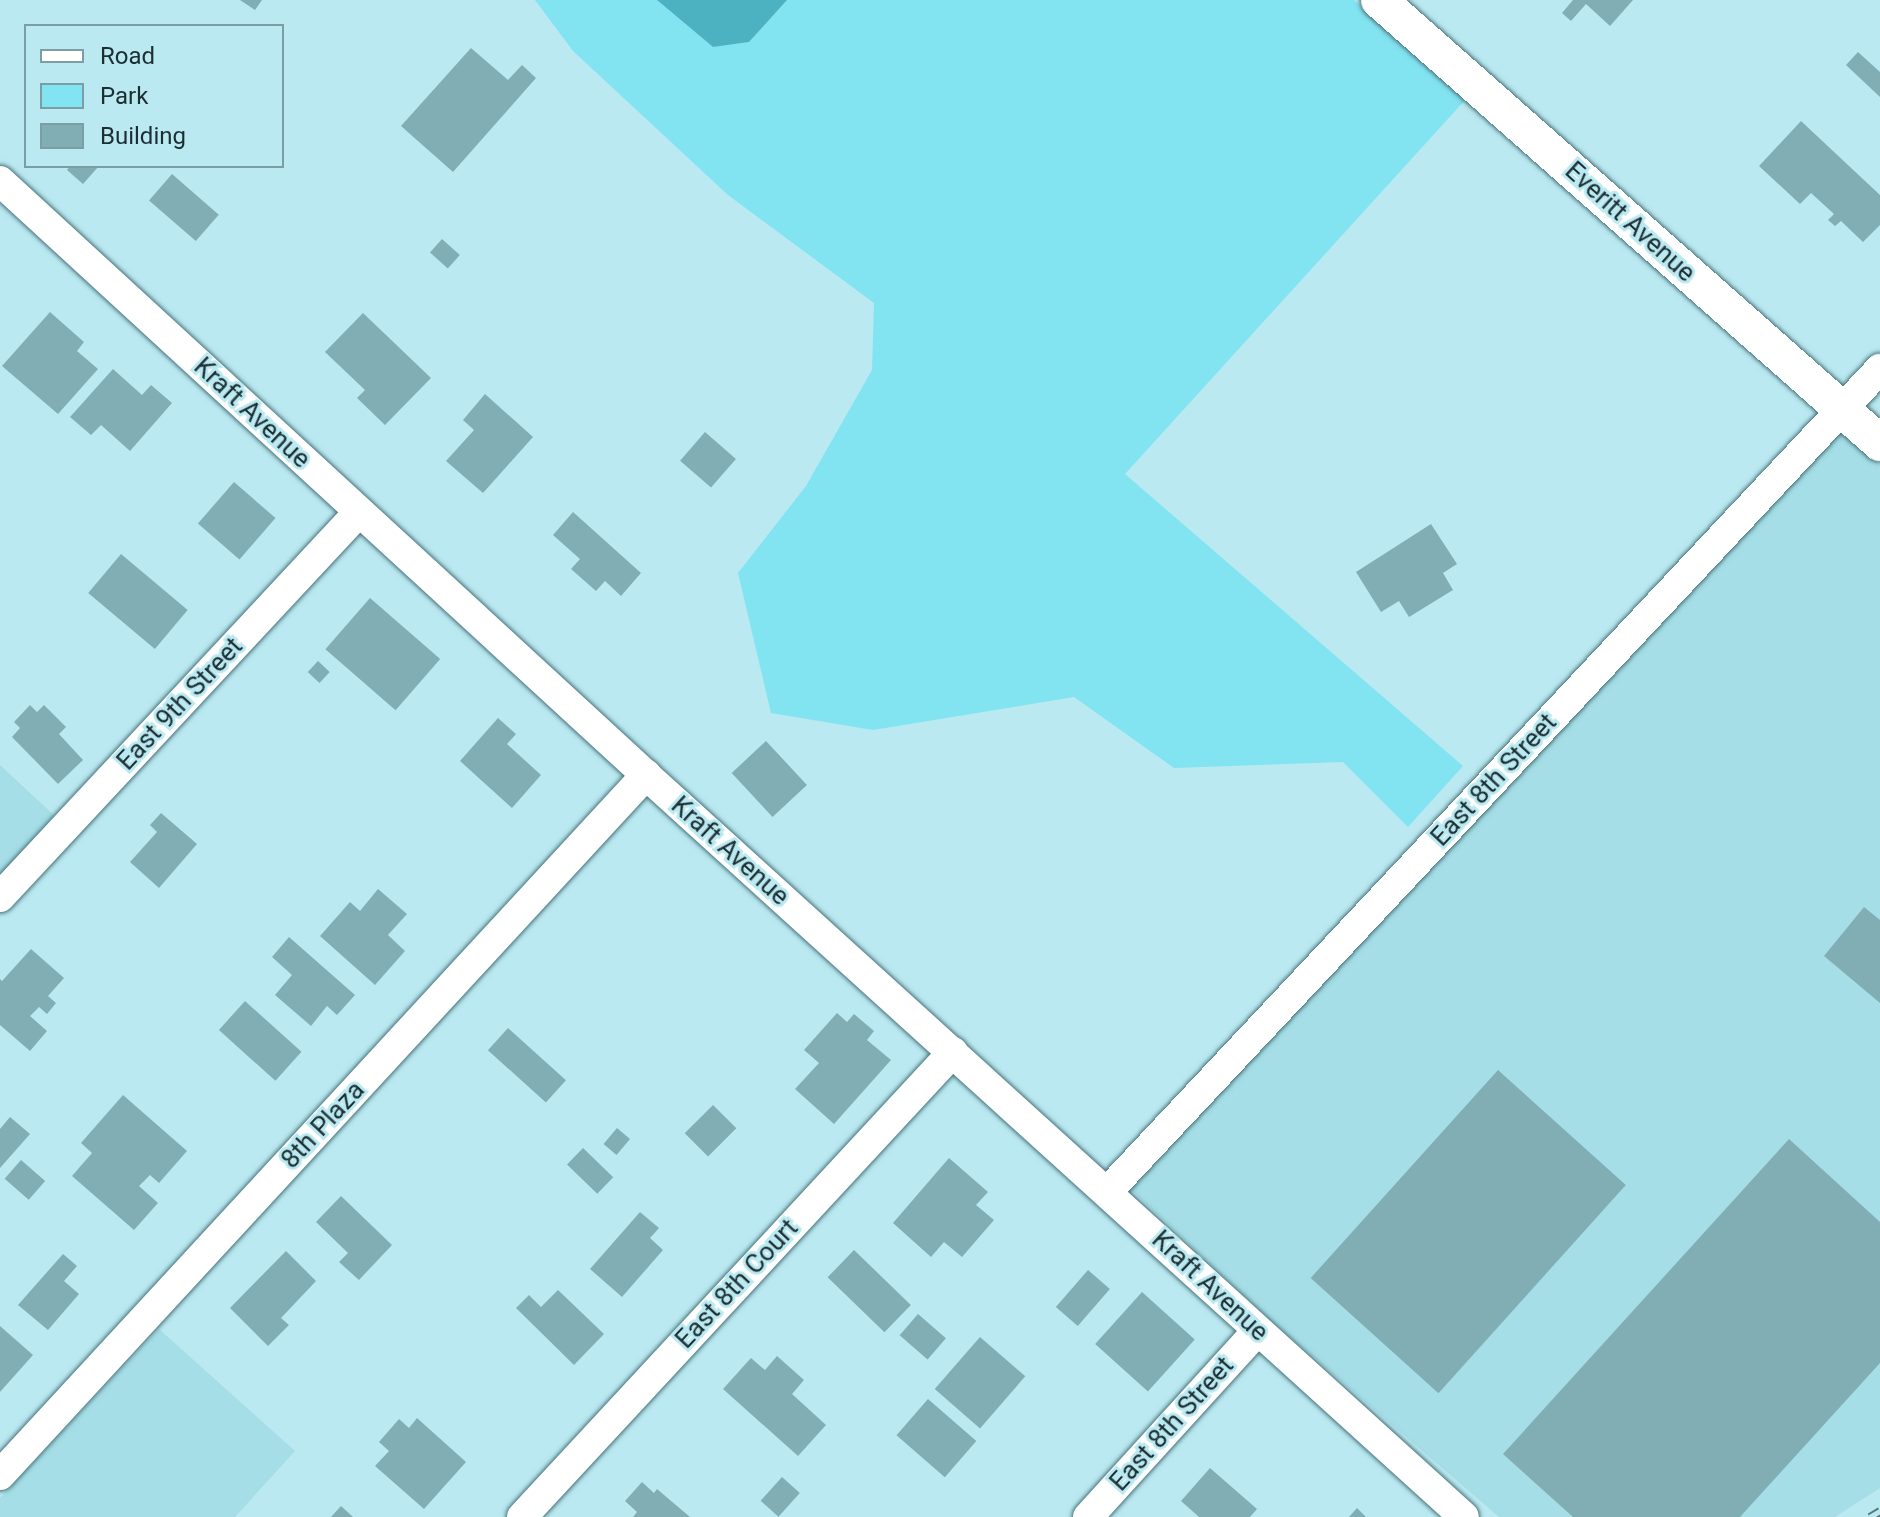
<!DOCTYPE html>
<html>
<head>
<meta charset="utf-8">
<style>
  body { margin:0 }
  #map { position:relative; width:1880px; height:1517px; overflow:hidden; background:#bae9f1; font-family:Roboto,sans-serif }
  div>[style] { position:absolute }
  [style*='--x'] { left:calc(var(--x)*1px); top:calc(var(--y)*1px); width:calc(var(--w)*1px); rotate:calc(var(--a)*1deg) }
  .built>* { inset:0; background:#a5dee7 }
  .green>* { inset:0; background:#82e3f1 }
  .water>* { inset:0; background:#4cb2c1 }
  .building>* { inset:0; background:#81aeb5; transform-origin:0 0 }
  .roads { filter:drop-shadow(0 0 2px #48737a) drop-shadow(0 0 2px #48737a) }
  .minor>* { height:30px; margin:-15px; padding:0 15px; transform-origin:15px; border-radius:15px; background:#fff }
  .tertiary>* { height:36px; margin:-18px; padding:0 18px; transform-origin:18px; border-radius:18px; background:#fff }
  .rail>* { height:9px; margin-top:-4.5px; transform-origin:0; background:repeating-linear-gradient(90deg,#bae9f1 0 18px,#59777c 0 36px); box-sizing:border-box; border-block:2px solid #59777c }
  span { translate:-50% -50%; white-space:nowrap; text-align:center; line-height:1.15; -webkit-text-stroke:6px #bae9f1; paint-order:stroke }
  .street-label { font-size:26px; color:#1c2e31 }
  .legend { position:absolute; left:24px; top:24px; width:260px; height:144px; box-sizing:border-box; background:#bae9f1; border:2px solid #7b9ea4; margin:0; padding:10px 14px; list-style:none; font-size:24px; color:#1c2e31 }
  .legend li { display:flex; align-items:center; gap:16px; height:40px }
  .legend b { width:40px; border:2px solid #7b9ea4 }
</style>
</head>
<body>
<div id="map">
  <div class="built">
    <div style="clip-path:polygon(1836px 426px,1880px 465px,1880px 1488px,1835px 1517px,1499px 1517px,1268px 1318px,1125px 1184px)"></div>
    <div style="clip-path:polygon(0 765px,57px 818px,0 879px)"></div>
    <div style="clip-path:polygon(159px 1329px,295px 1451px,235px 1517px,0 1517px,0 1498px)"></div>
  </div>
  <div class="green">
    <div style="clip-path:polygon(535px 0,657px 0,713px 47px,749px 42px,787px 0,1354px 0,1466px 99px,1125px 474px,1463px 766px,1408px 827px,1343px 762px,1174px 768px,1074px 697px,873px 730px,771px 713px,738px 573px,806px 486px,872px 370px,874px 303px,728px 195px,573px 51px)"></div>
  </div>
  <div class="water">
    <div style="clip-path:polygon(657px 0,787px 0,749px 42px,713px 47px)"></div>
  </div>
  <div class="building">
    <div style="clip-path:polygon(240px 0,262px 0,255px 10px)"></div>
    <div style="clip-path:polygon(1573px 0,1633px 0,1610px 26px,1586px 4px,1571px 21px,1562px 13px)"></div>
    <div style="clip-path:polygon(471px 48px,508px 80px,522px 65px,536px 78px,453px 172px,401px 126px)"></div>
    <div style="clip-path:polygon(1858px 52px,1880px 72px,1880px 97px,1846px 65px)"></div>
    <div style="clip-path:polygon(1801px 121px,1880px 195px,1880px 225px,1863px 242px,1841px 221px,1835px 226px,1828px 220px,1834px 214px,1811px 193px,1800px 204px,1759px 166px)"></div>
    <div style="clip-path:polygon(70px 166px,99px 166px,83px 184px,67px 170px)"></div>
    <div style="left:172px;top:174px;width:62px;height:35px;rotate:41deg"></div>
    <div style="left:442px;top:239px;width:24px;height:18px;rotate:42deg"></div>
    <div style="clip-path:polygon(50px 312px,84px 342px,77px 351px,98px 369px,58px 414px,2px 366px)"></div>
    <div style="clip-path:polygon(363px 313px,431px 378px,385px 425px,357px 398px,365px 390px,325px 352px)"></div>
    <div style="clip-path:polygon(113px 369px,142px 395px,151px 385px,172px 403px,130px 451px,101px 425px,91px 435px,70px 417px)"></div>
    <div style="clip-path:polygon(485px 394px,533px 437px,483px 493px,446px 461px,474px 430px,463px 420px)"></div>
    <div style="left:705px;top:432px;width:41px;height:38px;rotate:41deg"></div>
    <div style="left:234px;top:482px;width:55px;height:55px;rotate:41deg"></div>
    <div style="clip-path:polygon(573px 512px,641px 573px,621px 596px,605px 581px,596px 591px,571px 569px,580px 559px,553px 535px)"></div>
    <div style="clip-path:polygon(1431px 524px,1457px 564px,1443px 573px,1453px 590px,1409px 617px,1399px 601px,1381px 612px,1356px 572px)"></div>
    <div style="left:121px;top:554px;width:87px;height:51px;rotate:40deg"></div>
    <div style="left:370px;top:598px;width:93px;height:68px;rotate:41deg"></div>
    <div style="left:318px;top:661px;width:16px;height:15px;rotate:43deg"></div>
    <div style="clip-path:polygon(30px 705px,37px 712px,44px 705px,66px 727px,59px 734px,83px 760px,58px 784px,12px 737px,20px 728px,14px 722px)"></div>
    <div style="clip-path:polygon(498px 718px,516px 734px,507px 744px,541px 775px,512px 808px,460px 761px)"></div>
    <div style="left:766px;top:741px;width:60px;height:47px;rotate:47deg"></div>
    <div style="clip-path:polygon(161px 813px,197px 844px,159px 888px,130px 862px,157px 832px,150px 825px)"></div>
    <div style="clip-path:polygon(378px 889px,407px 914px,388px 935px,405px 951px,375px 985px,320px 936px,350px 902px,360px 911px)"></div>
    <div style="clip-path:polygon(1864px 907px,1880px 920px,1880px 1003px,1824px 956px)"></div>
    <div style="clip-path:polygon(289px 937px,355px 995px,337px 1015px,327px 1006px,311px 1026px,275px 995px,292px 975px,272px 957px)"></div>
    <div style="clip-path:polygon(31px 949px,64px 978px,48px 996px,56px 1003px,47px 1014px,39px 1007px,30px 1016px,47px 1031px,30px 1051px,0 1025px,0 979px,2px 981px)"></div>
    <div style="left:245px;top:1001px;width:76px;height:39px;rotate:42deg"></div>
    <div style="clip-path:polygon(837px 1013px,847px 1022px,854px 1014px,874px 1031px,867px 1040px,891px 1060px,834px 1124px,795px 1089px,819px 1063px,804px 1050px)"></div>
    <div style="left:508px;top:1028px;width:78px;height:30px;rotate:42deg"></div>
    <div style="left:1498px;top:1070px;width:172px;height:280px;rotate:42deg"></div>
    <div style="clip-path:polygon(123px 1095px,187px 1151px,159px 1183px,150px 1175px,139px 1186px,158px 1203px,134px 1230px,72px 1176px,92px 1153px,81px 1143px)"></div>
    <div style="left:713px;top:1105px;width:33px;height:40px;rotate:45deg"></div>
    <div style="clip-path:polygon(10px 1117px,30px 1134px,0 1168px,0 1129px)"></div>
    <div style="left:617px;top:1128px;width:17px;height:21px;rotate:40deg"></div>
    <div style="clip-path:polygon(1789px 1139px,1880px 1222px,1880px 1363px,1740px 1517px,1573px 1517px,1503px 1454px)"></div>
    <div style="left:583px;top:1148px;width:42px;height:23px;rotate:44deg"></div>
    <div style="clip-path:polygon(949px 1158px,988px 1192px,976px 1205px,994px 1220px,962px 1257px,944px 1242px,931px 1257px,893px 1223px)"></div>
    <div style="left:21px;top:1160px;width:32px;height:25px;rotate:41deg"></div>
    <div style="clip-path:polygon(341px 1196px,392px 1245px,359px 1280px,339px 1262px,348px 1253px,316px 1222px)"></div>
    <div style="clip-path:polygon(640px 1212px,659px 1228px,650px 1238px,663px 1250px,622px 1297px,590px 1269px)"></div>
    <div style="left:854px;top:1250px;width:79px;height:38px;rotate:44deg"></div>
    <div style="clip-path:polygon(286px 1251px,316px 1281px,281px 1318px,289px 1325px,268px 1346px,230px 1308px)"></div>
    <div style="clip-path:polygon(63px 1254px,77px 1266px,64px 1281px,79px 1294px,48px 1330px,18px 1305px)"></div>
    <div style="left:1088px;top:1270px;width:29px;height:49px;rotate:41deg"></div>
    <div style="clip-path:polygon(558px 1290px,604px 1334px,574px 1365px,516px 1308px,529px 1295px,541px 1307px)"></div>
    <div style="left:1142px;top:1292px;width:71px;height:70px;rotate:42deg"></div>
    <div style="left:918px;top:1314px;width:37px;height:28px;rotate:41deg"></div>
    <div style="clip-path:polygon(0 1326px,33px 1355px,0 1392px)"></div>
    <div style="left:980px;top:1337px;width:60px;height:69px;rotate:41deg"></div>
    <div style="clip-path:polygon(777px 1356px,804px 1380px,792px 1394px,826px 1425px,798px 1456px,723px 1389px,751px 1358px,765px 1370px)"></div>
    <div style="left:928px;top:1399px;width:64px;height:48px;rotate:41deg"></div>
    <div style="clip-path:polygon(417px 1418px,466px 1462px,424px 1509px,375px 1466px,389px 1451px,379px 1442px,399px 1419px,409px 1428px)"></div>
    <div style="clip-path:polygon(1210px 1468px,1257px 1509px,1250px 1517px,1199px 1517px,1181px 1501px)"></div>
    <div style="left:782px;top:1477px;width:24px;height:32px;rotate:42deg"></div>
    <div style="clip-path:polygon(642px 1482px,654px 1493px,657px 1489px,690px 1517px,633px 1517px,637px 1512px,625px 1501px)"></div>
    <div style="clip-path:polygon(341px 1506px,353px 1517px,331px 1517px)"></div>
    <div style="clip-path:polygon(1357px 1508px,1366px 1517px,1349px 1517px)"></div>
  </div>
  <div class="roads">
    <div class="minor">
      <div style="--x:0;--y:181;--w:878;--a:42.6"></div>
      <div style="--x:646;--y:775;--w:1104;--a:42.21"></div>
      <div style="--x:0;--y:897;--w:526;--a:-47"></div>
      <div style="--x:1108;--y:1191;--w:1128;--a:-46.8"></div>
      <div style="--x:0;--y:1475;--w:953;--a:-47.3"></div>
      <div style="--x:522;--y:1517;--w:634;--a:-47.17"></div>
      <div style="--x:1088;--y:1517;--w:251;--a:-47.7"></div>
    </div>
    <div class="tertiary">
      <div style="--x:1379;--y:0;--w:669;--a:41.48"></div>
    </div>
  </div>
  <div class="rail">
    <div style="--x:1870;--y:1517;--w:12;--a:-31"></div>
  </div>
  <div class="street-label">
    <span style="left:1630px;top:222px;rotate:42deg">Everitt Avenue</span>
    <span style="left:252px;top:413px;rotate:43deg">Kraft Avenue</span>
    <span style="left:180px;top:704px;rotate:-47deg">East 9th Street</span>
    <span style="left:1494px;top:780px;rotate:-47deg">East 8th Street</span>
    <span style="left:730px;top:851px;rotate:42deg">Kraft Avenue</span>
    <span style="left:323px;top:1125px;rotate:-47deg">8th Plaza</span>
    <span style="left:737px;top:1284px;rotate:-47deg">East 8th Court</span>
    <span style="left:1210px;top:1286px;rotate:43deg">Kraft Avenue</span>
    <span style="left:1172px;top:1424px;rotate:-48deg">East 8th Street</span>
  </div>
  <ul class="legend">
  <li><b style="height:10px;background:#fff"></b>Road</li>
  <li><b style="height:22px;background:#82e3f1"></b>Park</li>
  <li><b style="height:22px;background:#81aeb5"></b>Building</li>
  </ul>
</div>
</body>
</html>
